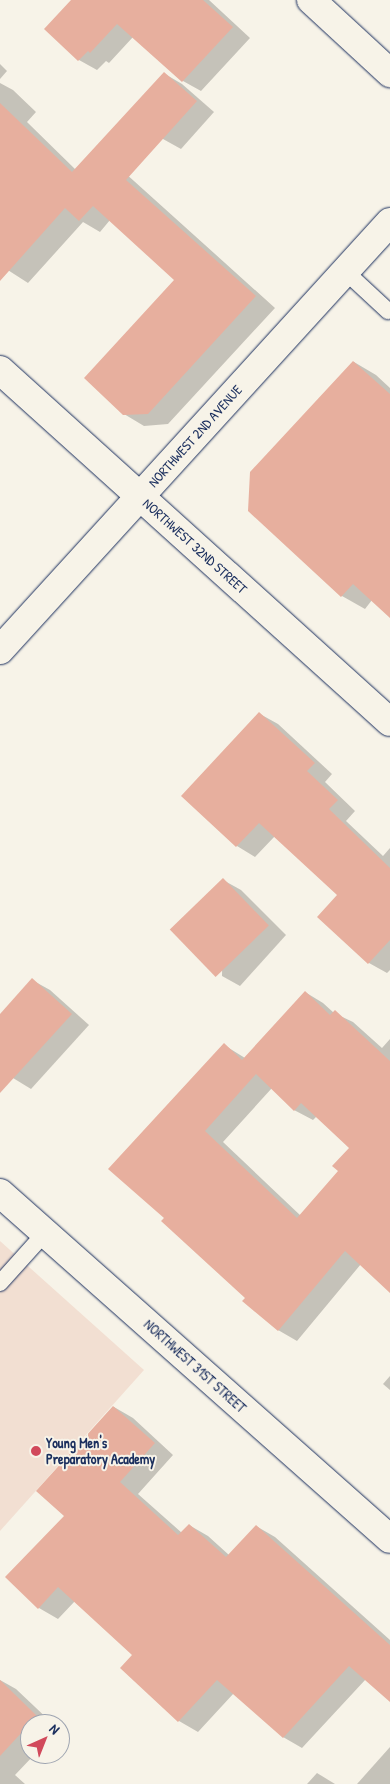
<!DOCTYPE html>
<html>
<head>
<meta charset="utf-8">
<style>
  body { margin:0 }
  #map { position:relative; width:390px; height:1784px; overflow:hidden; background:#f7f3e8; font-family:"Patrick Hand",sans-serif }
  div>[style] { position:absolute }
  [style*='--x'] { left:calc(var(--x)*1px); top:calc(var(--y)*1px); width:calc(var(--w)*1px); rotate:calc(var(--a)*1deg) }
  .built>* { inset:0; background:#f2dfd2 }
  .shadow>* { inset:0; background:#0003 }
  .building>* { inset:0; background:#e7af9e; transform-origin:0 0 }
  .roads { filter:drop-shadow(0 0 1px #1b2f5e) drop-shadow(0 0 1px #1b2f5e) }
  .service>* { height:16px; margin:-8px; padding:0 8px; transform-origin:8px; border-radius:8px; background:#f7f3e8 }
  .minor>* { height:28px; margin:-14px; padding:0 14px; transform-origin:14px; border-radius:14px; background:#f7f3e8 }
  .tertiary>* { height:28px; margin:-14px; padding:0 14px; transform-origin:14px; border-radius:14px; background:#f7f3e8 }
  .dots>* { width:14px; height:14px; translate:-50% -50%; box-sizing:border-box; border:2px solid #f7f3e8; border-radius:50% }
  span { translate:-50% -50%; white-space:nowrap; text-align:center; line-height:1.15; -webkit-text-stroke:4px #f7f3e8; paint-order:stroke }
  .street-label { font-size:14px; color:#1b2f5e }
  .poi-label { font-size:14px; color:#1b2f5e; font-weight:700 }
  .left { translate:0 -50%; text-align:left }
  .north { position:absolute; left:20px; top:1714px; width:50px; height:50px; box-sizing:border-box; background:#f7f3e8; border:1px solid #9fa5b1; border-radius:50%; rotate:44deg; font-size:14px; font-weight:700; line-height:20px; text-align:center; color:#1b2f5e }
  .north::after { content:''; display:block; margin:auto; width:18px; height:22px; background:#d1495b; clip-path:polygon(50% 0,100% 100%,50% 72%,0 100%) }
</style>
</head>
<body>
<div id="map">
  <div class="built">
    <div style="clip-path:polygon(0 1241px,144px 1370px,0 1531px)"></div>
  </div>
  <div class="shadow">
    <div style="clip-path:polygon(72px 0,209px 0,250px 38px,201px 91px,183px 81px,133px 37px,109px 63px,106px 61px,97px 70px,79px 60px)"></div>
    <div style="clip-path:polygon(0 64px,7px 71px,0 79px)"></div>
    <div style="clip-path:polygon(165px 74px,182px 84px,214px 112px,181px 149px,163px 139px,132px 110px)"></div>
    <div style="clip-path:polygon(0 83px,13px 90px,36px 112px,27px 122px,76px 170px,114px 163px,275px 308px,168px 424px,144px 426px,124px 414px,176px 280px,110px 220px,100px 232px,83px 222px,28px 283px,0 265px)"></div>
    <div style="clip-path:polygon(354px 362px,376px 375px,390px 388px,390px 616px,372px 600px,365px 609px,342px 596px)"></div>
    <div style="clip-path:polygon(260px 714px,278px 724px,332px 774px,325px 782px,355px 811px,346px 821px,383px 856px,390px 848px,390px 970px,387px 973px,369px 963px,338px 895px,275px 836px,255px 857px,237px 846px,183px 796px)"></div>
    <div style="clip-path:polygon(223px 880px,241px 890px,286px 935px,240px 986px,222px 976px)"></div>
    <div style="clip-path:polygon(32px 980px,50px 990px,89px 1025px,31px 1089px,13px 1078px,0 1066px,0 1016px)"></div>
    <div style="clip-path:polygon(evenodd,305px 992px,323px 1003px,334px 1013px,353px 1022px,382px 1048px,390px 1039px,390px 1292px,361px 1264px,297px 1341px,278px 1330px,247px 1298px,163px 1221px,224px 1045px,245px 1058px,305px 992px,272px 1088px,294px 1110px,313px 1120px,317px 1116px,351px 1148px,339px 1171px,301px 1216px,223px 1142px,272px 1088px)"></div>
    <div style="clip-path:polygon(390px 1376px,390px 1390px,383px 1384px)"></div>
    <div style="clip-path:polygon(114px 1407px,133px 1418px,173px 1455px,138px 1494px,182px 1533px,189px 1525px,208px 1536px,229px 1555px,256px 1526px,275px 1537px,390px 1640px,390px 1700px,366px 1679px,302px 1748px,283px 1737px,234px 1693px,198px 1732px,179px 1721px,134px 1655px,75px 1601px,58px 1619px,39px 1608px,7px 1577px,66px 1516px)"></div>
    <div style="clip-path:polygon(0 1680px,16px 1689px,53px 1724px,30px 1724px,30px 1754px,35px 1754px,15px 1775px,25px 1784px,0 1784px)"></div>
    <div style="clip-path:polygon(390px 1747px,390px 1784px,357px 1784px)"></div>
    <div style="clip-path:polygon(317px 1773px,335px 1784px,307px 1784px)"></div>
  </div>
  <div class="building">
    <div style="clip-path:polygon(71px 0,203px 0,233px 27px,182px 82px,117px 24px,90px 53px,88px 51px,78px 61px,44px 29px)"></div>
    <div style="clip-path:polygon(164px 72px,197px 101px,126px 180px,256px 296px,148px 414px,123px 415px,84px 378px,174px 280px,93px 206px,79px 221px,65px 208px,0 281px,0 103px,72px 172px)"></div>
    <div style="clip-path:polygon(353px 361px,390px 394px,390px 618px,353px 584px,341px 597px,248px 511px,250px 472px)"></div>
    <div style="clip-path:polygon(259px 712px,315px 763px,307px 771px,338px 800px,329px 809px,390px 868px,390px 940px,368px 964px,317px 917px,337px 895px,259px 823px,236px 847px,181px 796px)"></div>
    <div style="left:223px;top:878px;width:66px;height:74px;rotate:46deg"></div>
    <div style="clip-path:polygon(32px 978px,72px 1014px,0 1093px,0 1014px)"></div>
    <div style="clip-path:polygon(evenodd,305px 991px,330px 1015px,335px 1010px,390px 1061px,390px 1293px,345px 1251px,278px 1331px,242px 1301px,245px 1298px,161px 1221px,164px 1218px,108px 1169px,224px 1043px,242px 1060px,305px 991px,256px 1074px,294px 1111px,301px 1103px,349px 1148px,332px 1166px,338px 1171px,297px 1218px,205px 1131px,256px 1074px)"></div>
    <div style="clip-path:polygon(113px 1406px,155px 1443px,120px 1482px,178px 1535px,189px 1524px,226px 1557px,256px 1525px,390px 1645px,390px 1702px,349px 1666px,283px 1738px,217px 1680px,178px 1722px,120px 1668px,132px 1655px,58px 1587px,38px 1609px,5px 1577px,64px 1516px,36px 1491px)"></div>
    <div style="clip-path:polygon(0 1680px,37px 1716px,0 1756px)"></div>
  </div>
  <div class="roads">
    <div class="service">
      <div style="--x:345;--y:271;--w:59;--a:42.9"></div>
      <div style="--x:0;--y:1283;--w:67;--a:-48"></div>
    </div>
    <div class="minor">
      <div style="--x:311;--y:0;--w:108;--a:42.7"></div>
      <div style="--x:0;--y:370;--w:525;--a:42.07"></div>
      <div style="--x:0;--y:1193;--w:521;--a:41.58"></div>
    </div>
    <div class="tertiary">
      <div style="--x:0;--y:650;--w:579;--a:-47.66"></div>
    </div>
  </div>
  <div class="dots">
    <div style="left:36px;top:1451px;background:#d1495b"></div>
  </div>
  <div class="street-label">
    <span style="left:195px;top:436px;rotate:-48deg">NORTHWEST 2ND AVENUE</span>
    <span style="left:195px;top:546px;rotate:42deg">NORTHWEST 32ND STREET</span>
    <span style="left:195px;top:1366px;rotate:42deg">NORTHWEST 31ST STREET</span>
  </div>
  <div class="poi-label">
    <span class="left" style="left:46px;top:1451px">Young Men's<br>Preparatory Academy</span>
  </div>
  <div class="north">N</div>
</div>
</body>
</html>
